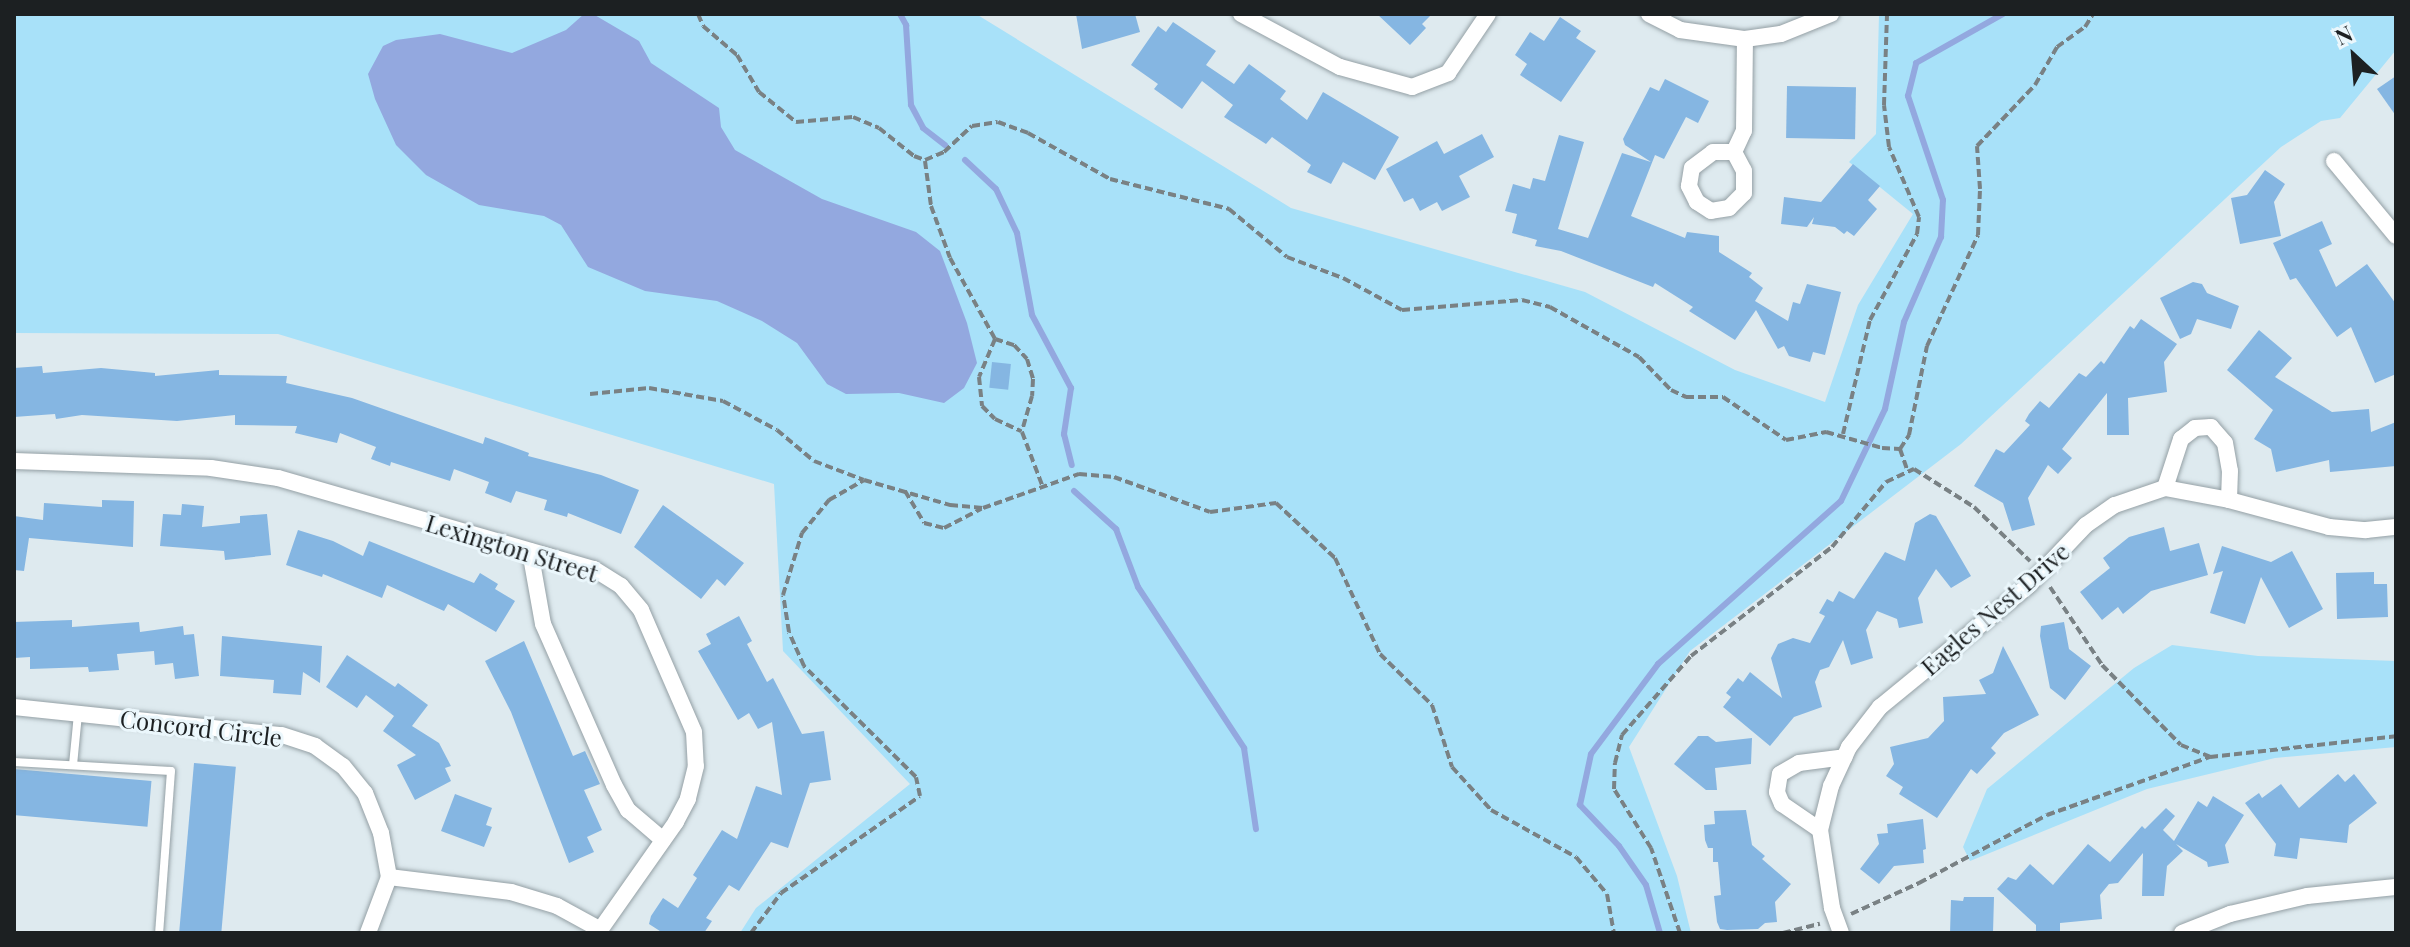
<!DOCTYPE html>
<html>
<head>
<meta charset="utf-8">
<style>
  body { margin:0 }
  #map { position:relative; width:2410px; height:947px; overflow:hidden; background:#deeaef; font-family:"Playfair Display",serif }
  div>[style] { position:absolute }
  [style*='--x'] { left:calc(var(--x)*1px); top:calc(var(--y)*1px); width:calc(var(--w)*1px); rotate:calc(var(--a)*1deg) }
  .green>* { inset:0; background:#a8e1f9 }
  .water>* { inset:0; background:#93a8df }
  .stream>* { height:6px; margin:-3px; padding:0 3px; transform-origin:3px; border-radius:3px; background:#93a8df }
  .building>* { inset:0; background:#85b6e2; transform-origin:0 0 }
  .path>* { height:4px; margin-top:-2px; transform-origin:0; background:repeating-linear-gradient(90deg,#798184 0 8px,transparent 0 12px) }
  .roads { filter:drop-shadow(0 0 2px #94a0a5) drop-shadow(0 0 2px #94a0a5) }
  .service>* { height:8px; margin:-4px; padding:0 4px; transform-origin:4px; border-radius:4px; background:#fff }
  .minor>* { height:16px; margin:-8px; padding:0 8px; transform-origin:8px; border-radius:8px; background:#fff }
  span { translate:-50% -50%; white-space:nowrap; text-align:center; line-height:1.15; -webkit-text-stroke:6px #ebf7fc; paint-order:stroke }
  .street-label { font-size:24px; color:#1c2022 }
  .frame { position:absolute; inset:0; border:16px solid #1c2022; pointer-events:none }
  .north { position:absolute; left:2314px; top:16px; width:80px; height:80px; -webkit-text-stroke:6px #ebf7fc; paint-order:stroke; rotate:334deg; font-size:22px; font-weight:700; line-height:32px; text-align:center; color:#1c2022 }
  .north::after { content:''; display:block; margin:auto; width:28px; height:36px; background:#1c2022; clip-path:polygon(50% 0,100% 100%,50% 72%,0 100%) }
</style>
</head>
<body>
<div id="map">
  <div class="green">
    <div style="clip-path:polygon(14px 14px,976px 14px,1291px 208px,1585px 292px,1735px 370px,1825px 402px,1858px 305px,1913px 214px,1849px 162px,1876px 134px,1879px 14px,2396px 14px,2396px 50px,2340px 118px,2321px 121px,2281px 147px,1961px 444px,1690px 651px,1629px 747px,1677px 876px,1691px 933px,740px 933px,756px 908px,910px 784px,783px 651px,774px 484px,278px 334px,14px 333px)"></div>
    <div style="clip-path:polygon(2172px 645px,2258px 656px,2396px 661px,2396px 747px,2275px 758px,2147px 789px,1970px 861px,1963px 847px,1987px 789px,2134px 668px)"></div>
  </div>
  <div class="water">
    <div style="clip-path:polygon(584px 14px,593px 14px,639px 41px,651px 63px,719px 108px,721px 127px,735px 150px,822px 199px,916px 232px,940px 251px,967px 323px,977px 363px,964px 388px,944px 403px,899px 393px,846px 394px,827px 384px,797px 343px,762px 321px,717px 301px,645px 291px,588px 267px,561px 225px,544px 216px,479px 205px,426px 175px,396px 145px,375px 99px,368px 74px,383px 46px,396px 40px,440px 34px,512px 53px,566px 30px)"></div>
  </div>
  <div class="stream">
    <div style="--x:900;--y:14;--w:13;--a:61"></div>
    <div style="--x:906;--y:25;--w:80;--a:86.4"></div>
    <div style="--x:911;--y:105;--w:26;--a:62"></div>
    <div style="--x:923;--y:128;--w:28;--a:38"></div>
    <div style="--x:965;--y:160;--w:42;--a:43.1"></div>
    <div style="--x:996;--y:189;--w:49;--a:64.5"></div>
    <div style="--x:1017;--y:233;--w:83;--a:79.6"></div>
    <div style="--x:1032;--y:315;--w:83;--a:61.9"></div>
    <div style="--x:1071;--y:388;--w:47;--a:98.7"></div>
    <div style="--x:1064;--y:434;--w:32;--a:76"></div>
    <div style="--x:1074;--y:491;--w:57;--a:42.1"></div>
    <div style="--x:1116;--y:529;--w:62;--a:69.2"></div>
    <div style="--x:1138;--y:587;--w:193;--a:56.6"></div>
    <div style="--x:1244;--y:748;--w:82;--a:81.6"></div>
    <div style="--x:1660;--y:933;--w:50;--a:-106.3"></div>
    <div style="--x:1646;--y:885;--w:47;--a:-124.7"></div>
    <div style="--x:1619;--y:846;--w:57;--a:-133.6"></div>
    <div style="--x:1580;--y:805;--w:52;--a:-77.8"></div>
    <div style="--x:1591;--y:754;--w:112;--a:-53.3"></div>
    <div style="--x:1658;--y:664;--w:245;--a:-41.7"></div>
    <div style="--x:1841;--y:501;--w:102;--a:-64.4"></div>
    <div style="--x:1885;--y:409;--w:89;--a:-77.7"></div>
    <div style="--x:1904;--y:322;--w:93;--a:-66.5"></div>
    <div style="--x:1941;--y:237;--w:37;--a:-87"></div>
    <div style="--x:1943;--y:200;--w:110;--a:-108.6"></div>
    <div style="--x:1908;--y:96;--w:34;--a:-76"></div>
    <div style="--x:1916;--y:63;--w:100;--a:-29.4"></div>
  </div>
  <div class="building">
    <div style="clip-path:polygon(1076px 14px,1135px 14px,1140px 32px,1082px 49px)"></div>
    <div style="clip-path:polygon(1377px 14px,1432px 14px,1422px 24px,1426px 28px,1410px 45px)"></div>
    <div style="clip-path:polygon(1560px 17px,1581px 31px,1576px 38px,1596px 51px,1561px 102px,1520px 75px,1527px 64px,1515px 55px,1530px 32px,1544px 41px)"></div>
    <div style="clip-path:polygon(1173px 22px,1216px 51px,1206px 65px,1234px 84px,1249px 64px,1286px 91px,1280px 99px,1307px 120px,1323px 92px,1399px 137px,1375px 180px,1343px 162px,1331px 184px,1307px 172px,1311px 165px,1272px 137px,1266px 144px,1224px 117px,1233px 105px,1202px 81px,1182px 109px,1154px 89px,1158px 84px,1131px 65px,1158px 26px,1166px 32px)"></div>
    <div style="clip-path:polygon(2396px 76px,2396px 116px,2377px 89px)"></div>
    <div style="clip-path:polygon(1665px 79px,1709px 101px,1698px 123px,1686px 117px,1664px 159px,1655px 155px,1631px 216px,1685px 238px,1687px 232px,1719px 236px,1719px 252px,1752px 273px,1749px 277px,1763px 288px,1755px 301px,1788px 321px,1793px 302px,1800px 304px,1807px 284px,1841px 292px,1825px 355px,1813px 352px,1810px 362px,1789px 356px,1784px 346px,1778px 349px,1756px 310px,1735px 340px,1689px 311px,1693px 307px,1655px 283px,1653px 287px,1561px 251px,1535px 246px,1537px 240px,1512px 233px,1517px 214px,1505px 211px,1513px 184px,1530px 189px,1533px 178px,1545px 181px,1559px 135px,1584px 142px,1558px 229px,1588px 238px,1622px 153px,1651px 162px,1625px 145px,1623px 139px,1650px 87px,1659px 91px)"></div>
    <div style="left:1787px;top:86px;width:69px;height:52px;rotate:1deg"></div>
    <div style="clip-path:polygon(1482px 134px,1494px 157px,1459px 176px,1470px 197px,1442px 211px,1437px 202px,1420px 211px,1413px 198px,1404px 202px,1386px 169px,1437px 141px,1444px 154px)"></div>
    <div style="clip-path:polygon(1853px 164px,1880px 186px,1868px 200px,1877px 209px,1854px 236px,1847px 231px,1844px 234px,1835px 227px,1812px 224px,1814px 217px,1807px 227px,1781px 224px,1784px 197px,1821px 202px)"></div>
    <div style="clip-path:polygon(2265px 170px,2285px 184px,2274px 202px,2281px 236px,2240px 244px,2231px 198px,2247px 195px)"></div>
    <div style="clip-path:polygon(2322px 221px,2332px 244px,2319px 250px,2336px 287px,2367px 264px,2396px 304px,2396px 374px,2375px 383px,2351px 327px,2337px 337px,2296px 278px,2290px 280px,2273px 243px)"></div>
    <div style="clip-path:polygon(2193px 282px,2202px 284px,2207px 293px,2239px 306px,2231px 329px,2197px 319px,2191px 334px,2180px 339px,2160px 298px)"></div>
    <div style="clip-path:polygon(2141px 319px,2177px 344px,2164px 362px,2167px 392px,2128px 398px,2129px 435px,2107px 435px,2107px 393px,2062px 449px,2072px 458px,2058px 474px,2048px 465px,2028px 498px,2035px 525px,2012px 531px,2003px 503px,1974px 486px,1996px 449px,2004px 453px,2030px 425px,2025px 421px,2029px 414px,2040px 401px,2049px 408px,2079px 373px,2086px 377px,2101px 361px,2104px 364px,2130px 326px,2134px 329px)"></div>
    <div style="clip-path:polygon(2259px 330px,2292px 358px,2275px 377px,2332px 412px,2369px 409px,2371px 432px,2396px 422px,2396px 466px,2330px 472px,2329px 460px,2276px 472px,2271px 449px,2254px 439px,2273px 410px,2227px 370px)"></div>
    <div style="left:992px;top:362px;width:19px;height:26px;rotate:6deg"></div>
    <div style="clip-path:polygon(42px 366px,43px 373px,101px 368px,155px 373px,155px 376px,219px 370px,219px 375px,287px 376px,286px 383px,352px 398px,483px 444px,485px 437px,529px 453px,528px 456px,601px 475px,639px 490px,621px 534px,568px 513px,567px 517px,544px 510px,547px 500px,516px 491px,511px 503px,485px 493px,489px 482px,454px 469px,450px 481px,391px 462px,390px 466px,371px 459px,376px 447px,340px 433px,337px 443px,295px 433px,297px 426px,235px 425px,235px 415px,177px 421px,82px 415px,56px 419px,55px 414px,14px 417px,14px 368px)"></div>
    <div style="clip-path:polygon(102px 500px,134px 501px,133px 547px,29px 538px,24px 571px,14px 570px,14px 516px,43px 520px,44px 503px,102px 507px)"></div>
    <div style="clip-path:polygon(182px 504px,204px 506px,202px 527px,240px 523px,240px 516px,267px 514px,271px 555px,225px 560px,224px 551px,160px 546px,163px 514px,181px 515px)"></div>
    <div style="clip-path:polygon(663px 505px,744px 563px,725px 586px,717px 579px,701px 599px,634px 547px)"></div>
    <div style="clip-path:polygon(1930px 514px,1936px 516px,1971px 576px,1951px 588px,1936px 569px,1918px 598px,1923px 623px,1899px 628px,1897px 619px,1877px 611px,1866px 630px,1873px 658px,1851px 665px,1843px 640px,1829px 667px,1820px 670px,1815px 682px,1822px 707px,1794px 717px,1770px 746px,1723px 707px,1731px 697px,1726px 693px,1738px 678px,1743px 682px,1750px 672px,1782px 698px,1771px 658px,1778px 644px,1793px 638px,1810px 643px,1825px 616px,1819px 613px,1827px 599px,1833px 602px,1839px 591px,1854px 599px,1885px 552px,1905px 561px,1915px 523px)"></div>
    <div style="clip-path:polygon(2164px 527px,2170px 551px,2199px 543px,2208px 575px,2151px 591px,2123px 614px,2118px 607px,2102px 620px,2080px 592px,2110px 568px,2103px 558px,2129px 537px)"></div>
    <div style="clip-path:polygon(298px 530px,333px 541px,363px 556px,369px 541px,474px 583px,480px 573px,498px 584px,495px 589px,515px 601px,496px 632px,448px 604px,444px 611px,387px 585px,382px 598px,323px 574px,322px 577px,286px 565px)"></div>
    <div style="clip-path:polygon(2222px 546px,2271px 562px,2292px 551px,2323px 609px,2289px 628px,2261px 577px,2245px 624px,2210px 613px,2223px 571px,2213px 574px)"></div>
    <div style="clip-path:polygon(2374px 572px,2374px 584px,2387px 584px,2388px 617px,2337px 619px,2336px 573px)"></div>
    <div style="clip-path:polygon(739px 616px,752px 641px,747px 644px,767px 682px,773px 678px,802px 734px,824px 731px,831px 780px,810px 783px,788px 848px,771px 842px,739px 891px,729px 885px,706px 918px,712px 921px,704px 933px,663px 933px,649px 924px,651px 916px,663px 898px,678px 908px,697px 878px,693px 875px,722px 830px,737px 839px,756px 786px,782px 795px,772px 722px,758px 729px,749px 713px,738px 720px,698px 651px,711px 644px,706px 634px)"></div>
    <div style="clip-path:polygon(72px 620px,72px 627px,139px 622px,140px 632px,183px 626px,184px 635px,194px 634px,199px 676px,175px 679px,173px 663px,155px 665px,154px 651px,117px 654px,119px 670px,89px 672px,88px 667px,30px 669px,30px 657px,14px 658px,14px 622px)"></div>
    <div style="clip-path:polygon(2064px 622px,2069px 649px,2091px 666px,2065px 700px,2050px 688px,2040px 636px,2041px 626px)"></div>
    <div style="clip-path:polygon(222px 636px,322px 646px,320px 683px,303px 672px,301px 695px,273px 693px,274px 680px,220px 676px)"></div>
    <div style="clip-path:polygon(524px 641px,573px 756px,585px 751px,600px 784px,584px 790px,602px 830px,587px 837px,594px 852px,569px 863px,511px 712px,485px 661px)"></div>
    <div style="clip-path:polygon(2003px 646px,2039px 715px,2004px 733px,1991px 748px,1996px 753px,1977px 774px,1971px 769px,1937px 818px,1899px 794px,1903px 787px,1886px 776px,1894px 764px,1890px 747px,1928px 738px,1944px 721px,1943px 697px,1986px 694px,1979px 680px,1993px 673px)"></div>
    <div style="clip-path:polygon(347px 655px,395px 687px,398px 683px,428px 705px,412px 726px,439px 743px,451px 766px,445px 768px,451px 781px,415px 800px,397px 765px,416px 755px,383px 731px,394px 716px,366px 695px,357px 708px,326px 687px)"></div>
    <div style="clip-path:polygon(1698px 736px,1708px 736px,1716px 742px,1752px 738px,1751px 764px,1715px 768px,1717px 790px,1706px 790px,1674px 764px)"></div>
    <div style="left:194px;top:763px;width:42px;height:171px;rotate:5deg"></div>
    <div style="left:14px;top:769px;width:138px;height:46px;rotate:5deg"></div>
    <div style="clip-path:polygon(2338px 774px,2345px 782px,2354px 774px,2377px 803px,2349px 825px,2347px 843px,2300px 838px,2297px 859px,2274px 856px,2276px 844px,2245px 803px,2259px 793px,2262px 798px,2281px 784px,2299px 808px)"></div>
    <div style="clip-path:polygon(455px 794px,492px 808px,486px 825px,492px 827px,484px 847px,441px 831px)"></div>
    <div style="clip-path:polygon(2213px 796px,2244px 815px,2225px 845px,2229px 863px,2208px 867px,2207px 862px,2176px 844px,2183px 851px,2167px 866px,2164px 896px,2142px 896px,2143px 853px,2118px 883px,2109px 884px,2100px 895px,2102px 919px,2060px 923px,2060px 933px,2036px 933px,2036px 925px,1997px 889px,2008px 877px,2016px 880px,2030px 864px,2053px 885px,2088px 844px,2110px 862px,2142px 826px,2145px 829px,2166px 808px,2175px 816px,2163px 830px,2174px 841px,2198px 801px,2207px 807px)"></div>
    <div style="clip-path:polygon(1746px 810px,1752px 845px,1765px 856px,1762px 859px,1791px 884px,1775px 902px,1777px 922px,1765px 923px,1758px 929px,1727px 930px,1720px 929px,1717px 922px,1714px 896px,1721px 895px,1718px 862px,1713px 862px,1713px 848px,1708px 848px,1705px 840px,1704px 825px,1715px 824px,1714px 811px)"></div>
    <div style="clip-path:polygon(1923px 819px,1926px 849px,1923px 850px,1924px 863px,1894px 866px,1879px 884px,1860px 869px,1879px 844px,1877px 834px,1888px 833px,1887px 824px)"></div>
    <div style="clip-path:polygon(1964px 897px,1994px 897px,1993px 933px,1950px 933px,1951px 900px,1963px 901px)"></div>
  </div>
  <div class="path">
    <div style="--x:698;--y:14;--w:13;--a:67"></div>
    <div style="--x:703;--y:26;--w:45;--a:40.5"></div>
    <div style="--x:737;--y:55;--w:43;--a:59.3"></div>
    <div style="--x:759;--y:92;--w:48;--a:39"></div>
    <div style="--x:796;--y:122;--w:57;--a:-5"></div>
    <div style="--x:853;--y:117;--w:28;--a:23"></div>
    <div style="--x:879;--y:128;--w:45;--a:38.7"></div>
    <div style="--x:914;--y:156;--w:12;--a:20"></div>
    <div style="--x:925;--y:160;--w:21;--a:-23"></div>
    <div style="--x:944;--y:152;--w:38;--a:-43"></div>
    <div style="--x:972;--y:126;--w:26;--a:-9"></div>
    <div style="--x:998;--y:122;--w:32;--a:20"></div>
    <div style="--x:1028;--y:133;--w:94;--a:29.3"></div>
    <div style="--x:1110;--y:179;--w:123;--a:14.1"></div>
    <div style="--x:1229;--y:209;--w:75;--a:39.6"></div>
    <div style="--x:1287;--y:257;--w:60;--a:20.6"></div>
    <div style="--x:1343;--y:278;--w:67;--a:28.5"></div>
    <div style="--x:1402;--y:310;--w:120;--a:-4.8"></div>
    <div style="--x:1522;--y:300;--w:29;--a:14"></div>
    <div style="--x:1550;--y:307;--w:102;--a:29.3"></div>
    <div style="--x:1639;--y:357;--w:46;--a:45.9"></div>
    <div style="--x:1671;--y:390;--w:17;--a:25"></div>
    <div style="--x:1686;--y:397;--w:37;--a:0"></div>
    <div style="--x:1723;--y:397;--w:76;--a:34.3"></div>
    <div style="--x:1786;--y:440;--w:41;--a:-11.3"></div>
    <div style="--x:1826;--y:432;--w:58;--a:15.9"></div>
    <div style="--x:1882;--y:448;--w:18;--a:3"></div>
    <div style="--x:925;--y:161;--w:45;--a:82.4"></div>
    <div style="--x:931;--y:206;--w:55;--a:69.9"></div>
    <div style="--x:950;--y:258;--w:93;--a:60.9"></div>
    <div style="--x:995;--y:339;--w:20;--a:18"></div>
    <div style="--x:1014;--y:345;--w:19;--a:47"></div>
    <div style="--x:1027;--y:359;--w:21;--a:73"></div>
    <div style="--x:1033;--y:379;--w:17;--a:93"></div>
    <div style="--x:1032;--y:396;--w:37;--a:106"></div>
    <div style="--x:1022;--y:432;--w:57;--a:69.3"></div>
    <div style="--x:995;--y:339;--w:41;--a:112.8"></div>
    <div style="--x:979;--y:377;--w:29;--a:84"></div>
    <div style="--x:982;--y:406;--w:18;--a:45"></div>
    <div style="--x:995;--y:419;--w:29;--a:25"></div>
    <div style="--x:590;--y:394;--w:59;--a:-5.8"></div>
    <div style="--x:649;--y:388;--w:75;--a:10"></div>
    <div style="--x:723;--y:401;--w:61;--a:28.2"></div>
    <div style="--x:777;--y:430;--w:48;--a:40"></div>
    <div style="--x:814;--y:461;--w:53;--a:20.8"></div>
    <div style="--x:864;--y:480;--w:90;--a:16.2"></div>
    <div style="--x:950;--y:505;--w:33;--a:5"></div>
    <div style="--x:983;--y:508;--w:102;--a:-19.5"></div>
    <div style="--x:1079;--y:474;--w:35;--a:5"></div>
    <div style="--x:1114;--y:477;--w:102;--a:20"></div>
    <div style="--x:1210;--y:512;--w:67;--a:-7.8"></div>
    <div style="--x:1276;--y:503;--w:81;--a:43"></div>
    <div style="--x:1335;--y:558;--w:106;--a:64.9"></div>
    <div style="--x:1380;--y:654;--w:73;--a:44.4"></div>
    <div style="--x:1432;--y:705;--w:65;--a:72.1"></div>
    <div style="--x:1452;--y:767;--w:58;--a:47.8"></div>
    <div style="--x:1491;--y:810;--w:97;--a:28.9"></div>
    <div style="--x:1576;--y:857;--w:48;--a:50"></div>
    <div style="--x:1607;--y:894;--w:40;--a:80"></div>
    <div style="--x:1843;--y:434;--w:117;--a:-76.7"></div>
    <div style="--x:1870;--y:320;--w:98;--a:-61.3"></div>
    <div style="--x:1917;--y:234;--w:17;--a:-83"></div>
    <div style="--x:1919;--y:217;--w:76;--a:-113.2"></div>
    <div style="--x:1889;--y:147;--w:42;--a:-96.8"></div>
    <div style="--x:1884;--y:105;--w:91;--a:-88.1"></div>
    <div style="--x:1900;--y:449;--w:17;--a:-57"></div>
    <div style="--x:1909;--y:435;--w:91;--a:-78.6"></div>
    <div style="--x:1927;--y:346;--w:122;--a:-65.3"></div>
    <div style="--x:1978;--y:235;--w:46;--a:-87.5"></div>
    <div style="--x:1980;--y:189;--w:43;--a:-94"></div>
    <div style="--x:1977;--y:146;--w:84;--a:-46.4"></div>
    <div style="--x:2035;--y:85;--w:44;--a:-59.9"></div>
    <div style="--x:2057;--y:47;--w:34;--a:-36"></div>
    <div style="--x:2085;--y:27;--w:15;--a:-58"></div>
    <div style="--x:1900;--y:449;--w:24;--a:71"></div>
    <div style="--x:905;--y:491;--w:37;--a:59"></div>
    <div style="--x:924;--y:523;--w:21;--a:14"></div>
    <div style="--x:944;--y:528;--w:42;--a:-27.2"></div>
    <div style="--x:2050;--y:587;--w:94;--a:56.3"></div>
    <div style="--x:2102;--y:665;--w:112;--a:45.4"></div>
    <div style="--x:2181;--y:745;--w:31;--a:22"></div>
    <div style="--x:1851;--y:914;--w:75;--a:-24.5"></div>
    <div style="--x:1919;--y:883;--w:145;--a:-28"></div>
    <div style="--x:2047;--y:815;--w:173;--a:-19.6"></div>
    <div style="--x:2210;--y:757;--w:187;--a:-6.4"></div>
    <div style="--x:751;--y:933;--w:50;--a:-53.1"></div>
    <div style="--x:781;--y:893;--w:169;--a:-34.9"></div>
    <div style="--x:920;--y:796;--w:19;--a:-102"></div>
    <div style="--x:916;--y:777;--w:158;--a:-135.3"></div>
    <div style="--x:804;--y:666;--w:37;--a:-114"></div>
    <div style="--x:789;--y:632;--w:37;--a:-99"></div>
    <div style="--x:783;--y:595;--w:65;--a:-73"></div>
    <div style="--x:802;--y:533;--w:43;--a:-50.7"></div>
    <div style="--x:829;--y:500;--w:40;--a:-29.7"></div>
    <div style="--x:1680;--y:933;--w:90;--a:-108.8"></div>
    <div style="--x:1651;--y:848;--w:70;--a:-122.1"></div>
    <div style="--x:1614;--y:789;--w:26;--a:-88"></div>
    <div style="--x:1615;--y:763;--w:29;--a:-76"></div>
    <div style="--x:1622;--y:735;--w:105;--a:-48.9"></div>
    <div style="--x:1691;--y:656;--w:178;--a:-37.7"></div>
    <div style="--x:1832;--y:547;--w:85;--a:-50.3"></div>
    <div style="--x:1886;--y:482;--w:31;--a:-25"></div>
    <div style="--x:1914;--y:469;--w:71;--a:32.3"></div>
    <div style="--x:1974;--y:507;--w:78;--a:44"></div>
    <div style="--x:1783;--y:933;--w:38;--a:-14"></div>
  </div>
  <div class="roads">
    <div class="service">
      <div style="--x:14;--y:762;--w:157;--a:3.3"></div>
      <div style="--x:171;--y:771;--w:162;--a:94.2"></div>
      <div style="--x:73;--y:765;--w:51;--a:-84.4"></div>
    </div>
    <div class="minor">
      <div style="--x:1241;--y:14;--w:112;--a:28.2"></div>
      <div style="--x:1340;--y:67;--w:75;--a:15.5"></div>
      <div style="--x:1412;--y:87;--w:39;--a:-21"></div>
      <div style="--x:1448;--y:73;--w:71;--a:-55.9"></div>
      <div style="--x:1649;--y:14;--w:35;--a:27"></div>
      <div style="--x:1680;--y:30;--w:66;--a:7.9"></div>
      <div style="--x:1745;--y:39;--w:36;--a:-8"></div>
      <div style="--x:1781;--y:34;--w:54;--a:-21.8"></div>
      <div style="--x:1734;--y:152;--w:21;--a:62"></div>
      <div style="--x:1744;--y:171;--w:22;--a:90"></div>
      <div style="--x:1744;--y:193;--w:21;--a:135"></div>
      <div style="--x:1729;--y:208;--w:18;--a:171"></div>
      <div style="--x:1711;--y:211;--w:17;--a:-147"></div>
      <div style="--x:1697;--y:202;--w:18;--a:-117"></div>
      <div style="--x:1689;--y:186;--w:18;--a:-81"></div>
      <div style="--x:1692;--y:168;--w:26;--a:-37"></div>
      <div style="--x:1713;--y:152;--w:21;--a:0"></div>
      <div style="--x:1734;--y:152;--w:23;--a:-65"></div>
      <div style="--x:1744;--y:131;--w:92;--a:-89.4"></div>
      <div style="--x:2334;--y:161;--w:97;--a:50.4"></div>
      <div style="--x:14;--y:461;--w:197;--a:2"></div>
      <div style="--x:211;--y:468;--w:68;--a:8.5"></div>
      <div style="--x:278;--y:478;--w:329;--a:16.1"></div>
      <div style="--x:594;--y:569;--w:32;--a:32"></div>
      <div style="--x:621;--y:586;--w:31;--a:50"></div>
      <div style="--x:641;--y:610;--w:133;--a:66.5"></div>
      <div style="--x:694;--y:732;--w:34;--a:87"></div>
      <div style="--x:696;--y:766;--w:34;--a:104"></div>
      <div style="--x:688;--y:799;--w:26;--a:118"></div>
      <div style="--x:676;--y:822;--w:136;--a:125.1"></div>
      <div style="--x:2165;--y:488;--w:52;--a:-71.9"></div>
      <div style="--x:2181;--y:439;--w:18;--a:-38"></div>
      <div style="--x:2195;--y:428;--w:16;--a:-4"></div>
      <div style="--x:2211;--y:427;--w:21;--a:49"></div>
      <div style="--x:2225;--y:443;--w:28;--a:80"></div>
      <div style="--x:2230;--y:471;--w:29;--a:92"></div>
      <div style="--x:530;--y:551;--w:74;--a:79.9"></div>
      <div style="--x:543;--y:624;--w:176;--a:66.2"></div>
      <div style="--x:614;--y:785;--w:29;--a:61"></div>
      <div style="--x:628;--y:810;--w:46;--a:40.6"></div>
      <div style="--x:14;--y:707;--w:269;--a:6"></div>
      <div style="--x:282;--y:735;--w:35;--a:18"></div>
      <div style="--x:315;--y:746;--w:34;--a:36"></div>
      <div style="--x:343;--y:766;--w:35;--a:51"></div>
      <div style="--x:365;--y:793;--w:43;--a:68.2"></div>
      <div style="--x:381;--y:833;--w:45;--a:79.7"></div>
      <div style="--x:389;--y:877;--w:60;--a:110.6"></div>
      <div style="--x:1820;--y:830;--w:46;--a:-145.6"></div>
      <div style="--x:1782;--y:804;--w:13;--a:-113"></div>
      <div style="--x:1777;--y:792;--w:18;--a:-81"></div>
      <div style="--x:1780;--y:774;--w:22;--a:-30"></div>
      <div style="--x:1799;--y:763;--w:46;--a:-7.4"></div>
      <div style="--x:389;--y:877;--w:123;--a:7"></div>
      <div style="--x:511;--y:892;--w:48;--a:16.9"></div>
      <div style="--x:557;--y:906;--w:48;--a:28.7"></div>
      <div style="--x:1841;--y:933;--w:27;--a:-110"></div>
      <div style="--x:1832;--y:908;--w:79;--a:-98.7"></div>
      <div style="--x:1820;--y:830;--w:45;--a:-76"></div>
      <div style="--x:1831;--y:786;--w:43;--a:-65.2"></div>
      <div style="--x:1849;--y:747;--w:51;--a:-52.2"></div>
      <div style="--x:1880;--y:707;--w:193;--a:-39.3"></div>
      <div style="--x:2029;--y:585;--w:83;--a:-46.5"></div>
      <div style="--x:2086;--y:525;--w:35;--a:-35"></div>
      <div style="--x:2115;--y:505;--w:53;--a:-18.8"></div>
      <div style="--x:2165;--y:488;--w:65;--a:10.6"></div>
      <div style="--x:2229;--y:500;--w:104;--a:15.1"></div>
      <div style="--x:2329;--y:527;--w:37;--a:5"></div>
      <div style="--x:2366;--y:530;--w:30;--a:-6"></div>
      <div style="--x:2182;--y:933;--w:52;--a:-21.6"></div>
      <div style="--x:2230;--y:914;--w:79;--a:-13.2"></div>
      <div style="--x:2307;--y:896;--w:89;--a:-5.8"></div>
    </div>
  </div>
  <div class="street-label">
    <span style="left:512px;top:548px;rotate:17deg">Lexington Street</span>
    <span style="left:1995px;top:609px;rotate:-41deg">Eagles Nest Drive</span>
    <span style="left:201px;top:728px;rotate:7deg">Concord Circle</span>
  </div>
  <div class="frame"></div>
  <div class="north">N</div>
</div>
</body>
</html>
